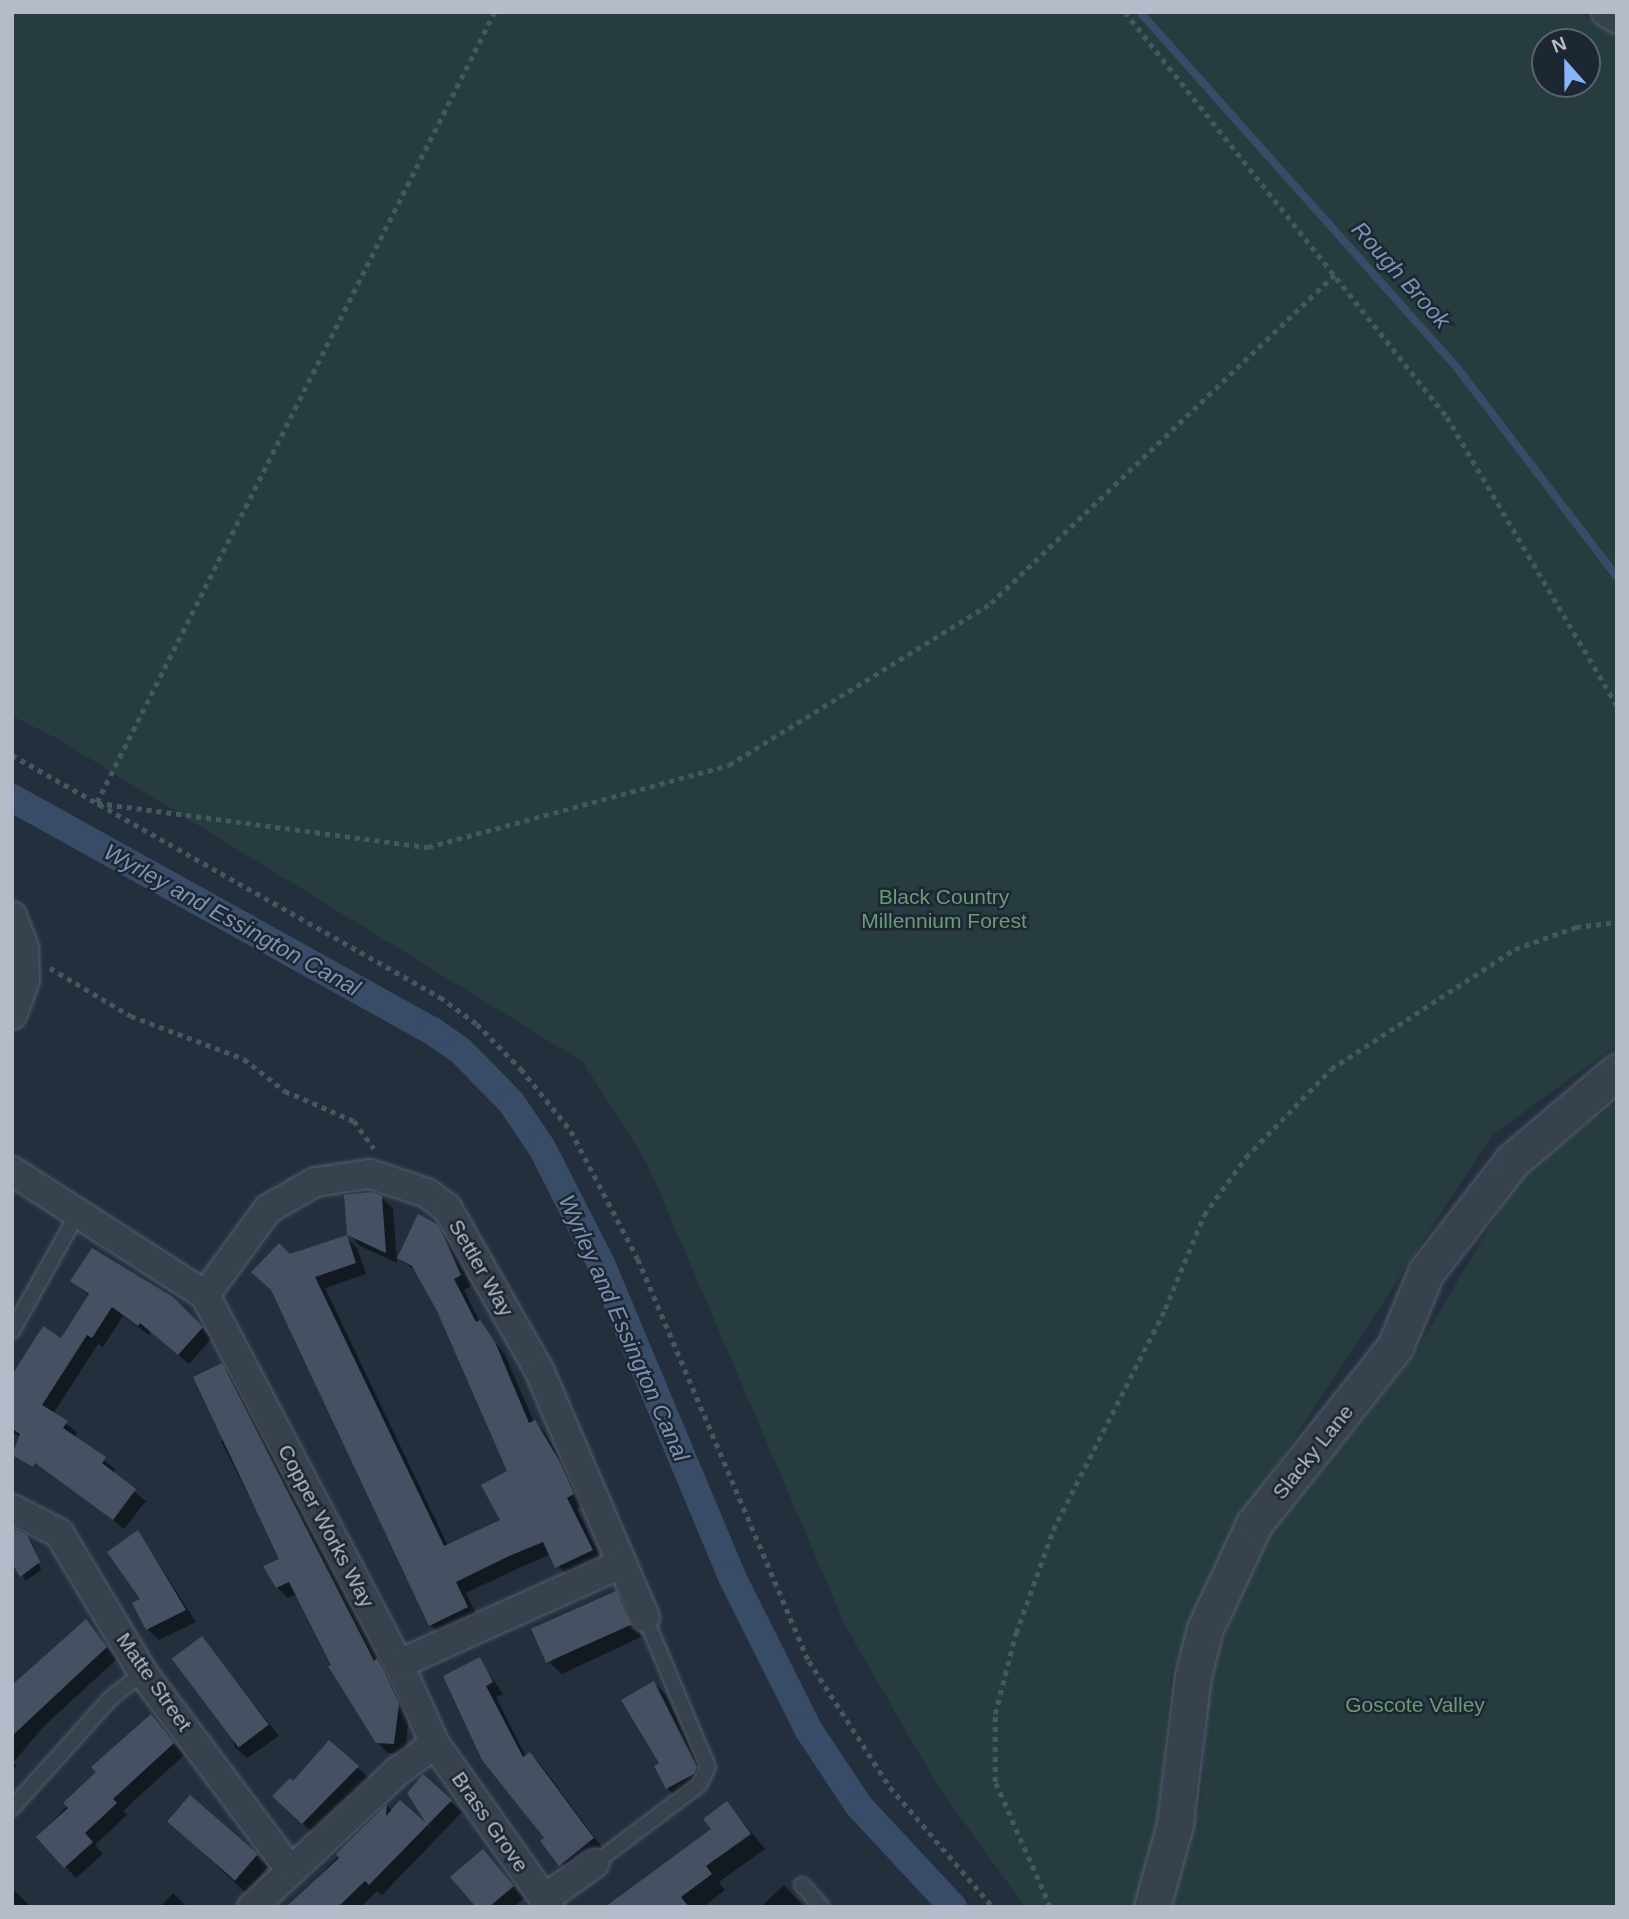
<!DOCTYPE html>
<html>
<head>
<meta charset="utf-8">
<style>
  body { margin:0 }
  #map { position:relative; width:1629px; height:1919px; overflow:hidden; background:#242f3e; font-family:Arial,sans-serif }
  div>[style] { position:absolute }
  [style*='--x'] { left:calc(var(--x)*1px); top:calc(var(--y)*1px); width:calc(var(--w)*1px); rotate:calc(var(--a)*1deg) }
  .green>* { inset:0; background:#263c3f }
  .shadow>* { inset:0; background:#0007 }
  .stream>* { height:8px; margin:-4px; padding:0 4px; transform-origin:4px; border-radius:4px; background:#394c67 }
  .canal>* { height:28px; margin:-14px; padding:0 14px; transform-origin:14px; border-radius:14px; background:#394c67 }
  .building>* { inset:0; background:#455162; transform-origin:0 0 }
  .path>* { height:4.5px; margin-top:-2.25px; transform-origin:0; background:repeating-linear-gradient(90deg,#44595c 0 5px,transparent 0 10px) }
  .roads { filter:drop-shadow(0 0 2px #565f6c) drop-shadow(0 0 2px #565f6c) }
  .service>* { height:14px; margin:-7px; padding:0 7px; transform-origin:7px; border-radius:7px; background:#38414e }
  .minor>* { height:28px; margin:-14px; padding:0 14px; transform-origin:14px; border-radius:14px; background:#38414e }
  .tertiary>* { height:35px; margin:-17.5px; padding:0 17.5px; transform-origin:17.5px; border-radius:17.5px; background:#38414e }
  span { translate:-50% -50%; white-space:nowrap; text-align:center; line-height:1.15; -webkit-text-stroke:5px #1d2633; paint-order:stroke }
  .park-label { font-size:21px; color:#6b9a76 }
  .street-label { font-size:21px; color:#b4bcc9 }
  .water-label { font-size:23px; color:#7c92b1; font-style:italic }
  .frame { position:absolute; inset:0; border:14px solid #b4bcc9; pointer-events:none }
  .north { position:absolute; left:1531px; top:28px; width:70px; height:70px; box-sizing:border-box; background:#1d2633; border:2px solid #59626f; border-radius:50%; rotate:339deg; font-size:19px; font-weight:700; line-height:28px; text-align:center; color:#b4bcc9 }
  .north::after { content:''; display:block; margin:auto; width:24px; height:32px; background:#8ab4f8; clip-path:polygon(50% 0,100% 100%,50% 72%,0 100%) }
</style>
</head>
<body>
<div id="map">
  <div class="green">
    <div style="clip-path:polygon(evenodd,12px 12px,1579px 12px,1617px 34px,1617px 1045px,1492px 1135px,1240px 1522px,1171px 1674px,1153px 1876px,1139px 1907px,1025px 1907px,938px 1786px,846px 1627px,647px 1163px,583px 1062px,58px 739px,12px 716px,12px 12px,1545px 42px,1587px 42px,1587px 84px,1545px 84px,1545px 42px)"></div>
    <div style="clip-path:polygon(1617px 1102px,1617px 1907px,1164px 1907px,1201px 1803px,1210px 1673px,1263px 1542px,1412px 1358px,1520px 1176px)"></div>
  </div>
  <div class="shadow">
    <div style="clip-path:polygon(381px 1197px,393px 1209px,397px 1263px,360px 1246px,349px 1234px)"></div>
    <div style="clip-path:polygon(436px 1225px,456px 1251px,471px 1286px,464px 1290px,480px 1322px,505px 1355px,534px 1422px,545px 1433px,570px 1475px,584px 1505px,577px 1509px,602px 1561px,568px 1578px,551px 1554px,521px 1567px,466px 1593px,478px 1618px,442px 1636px,431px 1625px,290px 1256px,346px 1237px,357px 1248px,366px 1274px,325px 1288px,448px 1546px,502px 1521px,509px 1472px,480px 1397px,418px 1273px,399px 1258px)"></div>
    <div style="clip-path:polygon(72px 1281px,172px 1298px,212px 1338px,189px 1364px,151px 1332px,149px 1335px,123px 1316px,103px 1347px,98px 1344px,53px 1414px,77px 1432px,74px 1438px,115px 1469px,112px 1474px,146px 1501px,124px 1529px,70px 1484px,27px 1459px,40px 1448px,12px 1432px,12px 1377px,62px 1340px,89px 1296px)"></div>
    <div style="clip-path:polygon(221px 1365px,232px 1376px,409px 1716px,405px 1754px,388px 1753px,377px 1742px,297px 1594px,288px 1598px,277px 1587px,281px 1560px,221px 1441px,227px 1438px)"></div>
    <div style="clip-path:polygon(138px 1532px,196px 1622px,159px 1640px,147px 1629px)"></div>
    <div style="clip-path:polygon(12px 1535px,32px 1543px,41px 1570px,26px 1581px,12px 1559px)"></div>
    <div style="clip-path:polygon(616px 1594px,627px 1605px,641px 1637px,562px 1674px,550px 1663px)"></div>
    <div style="clip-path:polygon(86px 1622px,117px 1659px,44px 1726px,13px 1763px,17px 1766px,12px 1771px,12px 1688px)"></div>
    <div style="clip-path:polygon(202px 1638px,279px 1736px,247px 1758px,235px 1747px)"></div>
    <div style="clip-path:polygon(479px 1659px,503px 1694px,496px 1697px,526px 1757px,530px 1754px,541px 1765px,604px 1850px,572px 1876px,484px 1759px)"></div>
    <div style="clip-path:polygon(654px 1683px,665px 1694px,708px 1779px,678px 1799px,667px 1788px,661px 1764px)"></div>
    <div style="clip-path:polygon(151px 1716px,184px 1755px,123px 1811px,127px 1815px,95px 1845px,103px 1854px,76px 1878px,38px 1837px)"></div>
    <div style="clip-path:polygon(329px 1742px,369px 1778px,314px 1834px,286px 1808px,293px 1783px)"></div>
    <div style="clip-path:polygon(423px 1777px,462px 1812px,382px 1895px,377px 1891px,361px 1907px,308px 1907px,299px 1897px,387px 1806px,392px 1811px,400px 1803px,432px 1829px,409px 1793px)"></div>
    <div style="clip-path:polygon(727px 1803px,765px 1849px,719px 1882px,725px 1890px,703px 1907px,609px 1907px,713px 1829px)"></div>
    <div style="clip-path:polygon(180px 1831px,256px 1855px,268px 1866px,246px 1893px)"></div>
    <div style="clip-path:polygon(494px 1863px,524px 1898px,517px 1904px,519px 1907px,478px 1907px)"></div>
    <div style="clip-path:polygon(784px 1885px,804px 1907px,761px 1907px)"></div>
    <div style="clip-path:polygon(12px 1888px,31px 1907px,12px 1907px)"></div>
    <div style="clip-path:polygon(173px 1893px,187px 1907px,160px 1907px)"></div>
  </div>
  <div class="stream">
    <div style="--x:1140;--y:12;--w:478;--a:48.3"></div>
    <div style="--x:1458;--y:369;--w:262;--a:52.6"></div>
  </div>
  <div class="canal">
    <div style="--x:12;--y:798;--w:479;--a:29"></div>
    <div style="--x:431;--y:1030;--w:37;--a:35"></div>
    <div style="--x:461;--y:1051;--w:71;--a:45.6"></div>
    <div style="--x:511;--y:1102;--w:55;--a:56"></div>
    <div style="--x:542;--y:1148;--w:132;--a:63"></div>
    <div style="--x:602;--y:1266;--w:335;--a:67.3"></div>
    <div style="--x:731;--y:1575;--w:172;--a:63.4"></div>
    <div style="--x:808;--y:1729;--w:92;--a:56.5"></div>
    <div style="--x:859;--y:1806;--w:138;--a:47.1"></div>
  </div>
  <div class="building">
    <div style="clip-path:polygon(372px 1192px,382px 1196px,386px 1253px,347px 1235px,344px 1195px)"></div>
    <div style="clip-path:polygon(418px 1214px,437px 1224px,445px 1239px,461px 1275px,454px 1279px,476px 1322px,480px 1320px,495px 1342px,529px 1423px,535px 1420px,560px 1462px,574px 1494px,567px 1498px,593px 1550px,555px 1568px,543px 1542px,509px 1556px,456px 1582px,468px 1607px,429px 1626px,271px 1290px,251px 1272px,279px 1243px,290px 1254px,347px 1235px,356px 1263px,315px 1277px,444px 1546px,500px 1520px,481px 1485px,507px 1471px,437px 1311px,412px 1266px,397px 1258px)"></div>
    <div style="clip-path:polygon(92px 1248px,173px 1297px,203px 1327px,178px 1355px,140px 1323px,138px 1326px,112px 1307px,92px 1338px,87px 1335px,42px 1405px,68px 1421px,63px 1428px,106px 1457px,102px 1463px,136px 1489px,113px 1520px,35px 1463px,33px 1467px,12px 1455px,20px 1434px,12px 1429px,12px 1375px,43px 1326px,61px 1338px,89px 1294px,70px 1281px)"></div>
    <div style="clip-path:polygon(222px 1363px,374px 1661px,377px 1658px,384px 1671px,399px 1704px,394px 1744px,376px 1743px,328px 1666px,331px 1665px,289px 1582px,276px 1588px,263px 1566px,279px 1559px,193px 1377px)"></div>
    <div style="clip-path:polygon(12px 1528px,27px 1535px,40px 1562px,20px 1577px,12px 1563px)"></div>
    <div style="clip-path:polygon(138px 1530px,186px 1610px,146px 1630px,132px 1603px,140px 1599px,107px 1552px)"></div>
    <div style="left:616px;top:1591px;width:37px;height:93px;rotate:66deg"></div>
    <div style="clip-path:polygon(86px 1619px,107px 1647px,12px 1736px,12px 1685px)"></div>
    <div style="left:202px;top:1636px;width:111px;height:38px;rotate:53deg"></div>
    <div style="clip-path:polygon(480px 1657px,493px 1682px,486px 1686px,523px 1757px,530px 1752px,594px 1838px,559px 1866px,540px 1841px,544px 1838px,482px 1760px,443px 1676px)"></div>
    <div style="clip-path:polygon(654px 1681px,697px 1767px,694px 1774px,666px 1789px,654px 1766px,659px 1763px,621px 1700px)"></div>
    <div style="clip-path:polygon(151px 1714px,174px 1743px,113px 1799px,117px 1803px,85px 1833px,93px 1842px,64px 1868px,36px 1837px,68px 1808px,63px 1803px,96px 1772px,91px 1767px)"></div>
    <div style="clip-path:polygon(329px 1740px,359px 1766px,302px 1824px,272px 1796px,290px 1778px,293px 1781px)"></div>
    <div style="clip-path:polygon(423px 1774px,452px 1800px,369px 1885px,365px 1881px,338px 1907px,286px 1907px,339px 1858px,336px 1854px,387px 1804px,386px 1816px,400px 1800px,426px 1823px,407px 1793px)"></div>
    <div style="left:190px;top:1795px;width:90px;height:35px;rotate:41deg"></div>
    <div style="clip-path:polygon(727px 1801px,751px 1834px,706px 1866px,712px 1874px,681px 1897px,689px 1907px,605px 1907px,711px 1829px,703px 1819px)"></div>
    <div style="clip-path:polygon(483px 1849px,514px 1886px,489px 1907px,476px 1907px,450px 1877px)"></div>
  </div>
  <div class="path">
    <div style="--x:495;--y:12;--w:885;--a:116.71"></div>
    <div style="--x:97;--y:803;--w:334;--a:7.6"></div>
    <div style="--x:428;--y:847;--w:312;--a:-15.2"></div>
    <div style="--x:729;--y:765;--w:308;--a:-31.7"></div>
    <div style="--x:991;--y:603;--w:475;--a:-43.7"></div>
    <div style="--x:1125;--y:12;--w:517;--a:51.51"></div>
    <div style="--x:1447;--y:417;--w:335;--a:59.5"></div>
    <div style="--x:12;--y:755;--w:492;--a:29.5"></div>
    <div style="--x:440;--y:997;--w:46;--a:36.1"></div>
    <div style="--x:477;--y:1024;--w:63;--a:45.6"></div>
    <div style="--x:521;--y:1069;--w:80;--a:51.1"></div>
    <div style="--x:571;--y:1131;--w:144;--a:62.4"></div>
    <div style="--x:638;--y:1259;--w:437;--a:67"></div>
    <div style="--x:809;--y:1661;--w:150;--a:57.3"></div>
    <div style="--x:890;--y:1787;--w:158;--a:49.4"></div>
    <div style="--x:50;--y:968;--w:94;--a:30.7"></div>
    <div style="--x:131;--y:1016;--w:121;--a:20.8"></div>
    <div style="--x:244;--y:1059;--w:52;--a:38"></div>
    <div style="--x:285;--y:1091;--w:75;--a:23.5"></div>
    <div style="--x:354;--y:1121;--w:34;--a:54"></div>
    <div style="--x:1050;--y:1907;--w:137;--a:-113.7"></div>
    <div style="--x:995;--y:1782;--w:68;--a:-90"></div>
    <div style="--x:995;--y:1714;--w:84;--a:-75.5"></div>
    <div style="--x:1016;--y:1633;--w:109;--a:-70.2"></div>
    <div style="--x:1053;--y:1530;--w:248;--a:-63.1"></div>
    <div style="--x:1165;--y:1309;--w:102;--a:-67.5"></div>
    <div style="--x:1204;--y:1215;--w:72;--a:-54.1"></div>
    <div style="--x:1246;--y:1157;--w:122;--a:-46"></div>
    <div style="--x:1331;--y:1069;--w:220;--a:-33.1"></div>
    <div style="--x:1515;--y:949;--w:65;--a:-19.8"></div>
    <div style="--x:1576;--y:927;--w:41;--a:-7"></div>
  </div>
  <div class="roads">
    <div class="service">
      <div style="--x:12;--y:1331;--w:135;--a:-60.8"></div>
      <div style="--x:12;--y:1808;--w:149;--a:-48"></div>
      <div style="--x:112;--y:1697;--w:39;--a:-38"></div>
      <div style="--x:595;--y:1863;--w:130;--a:-36.9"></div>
      <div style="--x:699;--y:1785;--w:20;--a:-63"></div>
      <div style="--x:708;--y:1767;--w:163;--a:-112.8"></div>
      <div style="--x:802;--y:1885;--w:30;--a:48"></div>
    </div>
    <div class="minor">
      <div style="--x:1606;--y:12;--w:13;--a:32"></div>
      <div style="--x:12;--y:916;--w:34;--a:69"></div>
      <div style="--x:24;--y:948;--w:32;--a:88"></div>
      <div style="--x:25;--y:980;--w:37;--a:110"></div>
      <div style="--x:12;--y:1171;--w:229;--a:32.7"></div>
      <div style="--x:205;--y:1295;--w:417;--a:62.3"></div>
      <div style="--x:399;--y:1664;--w:88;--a:65.8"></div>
      <div style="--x:435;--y:1744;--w:46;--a:143.9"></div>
      <div style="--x:398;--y:1771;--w:200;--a:137"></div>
      <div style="--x:205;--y:1295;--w:107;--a:-53.8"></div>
      <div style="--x:268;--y:1209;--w:54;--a:-29.9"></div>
      <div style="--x:315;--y:1182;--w:56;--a:-8.3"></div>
      <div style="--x:370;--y:1174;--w:60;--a:18.4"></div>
      <div style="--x:427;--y:1193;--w:25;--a:37"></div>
      <div style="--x:447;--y:1208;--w:186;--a:60.4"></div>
      <div style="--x:539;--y:1370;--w:269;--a:66.8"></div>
      <div style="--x:12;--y:1509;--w:53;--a:27.1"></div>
      <div style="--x:59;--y:1533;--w:163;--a:59"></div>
      <div style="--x:143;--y:1673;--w:244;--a:53.2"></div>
      <div style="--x:399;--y:1664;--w:243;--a:-24.3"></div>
      <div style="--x:435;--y:1744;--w:199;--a:54.8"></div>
      <div style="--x:544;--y:1899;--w:62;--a:-35.2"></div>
    </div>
    <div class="tertiary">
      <div style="--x:1152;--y:1907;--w:86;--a:-74.5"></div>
      <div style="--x:1175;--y:1824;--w:149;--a:-83.1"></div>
      <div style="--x:1193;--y:1676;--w:49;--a:-75.7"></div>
      <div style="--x:1205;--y:1629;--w:116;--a:-65"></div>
      <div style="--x:1254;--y:1524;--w:226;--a:-51.5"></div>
      <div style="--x:1395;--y:1347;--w:81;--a:-67.5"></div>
      <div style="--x:1426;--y:1272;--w:140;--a:-52.2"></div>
      <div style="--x:1512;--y:1161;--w:138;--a:-40.3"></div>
    </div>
  </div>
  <div class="park-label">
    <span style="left:944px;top:909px">Black Country<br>Millennium Forest</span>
    <span style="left:1415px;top:1705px">Goscote Valley</span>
  </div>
  <div class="street-label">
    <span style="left:481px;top:1268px;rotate:60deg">Settler Way</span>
    <span style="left:1313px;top:1452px;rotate:-51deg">Slacky Lane</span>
    <span style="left:326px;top:1526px;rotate:62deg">Copper Works Way</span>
    <span style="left:154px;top:1682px;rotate:55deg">Matte Street</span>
    <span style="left:490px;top:1822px;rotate:55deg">Brass Grove</span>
  </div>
  <div class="water-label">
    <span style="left:1401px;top:275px;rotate:48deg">Rough Brook</span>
    <span style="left:232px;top:920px;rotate:29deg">Wyrley and Essington Canal</span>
    <span style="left:624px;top:1328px;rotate:66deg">Wyrley and Essington Canal</span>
  </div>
  <div class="frame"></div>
  <div class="north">N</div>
</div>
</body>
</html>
